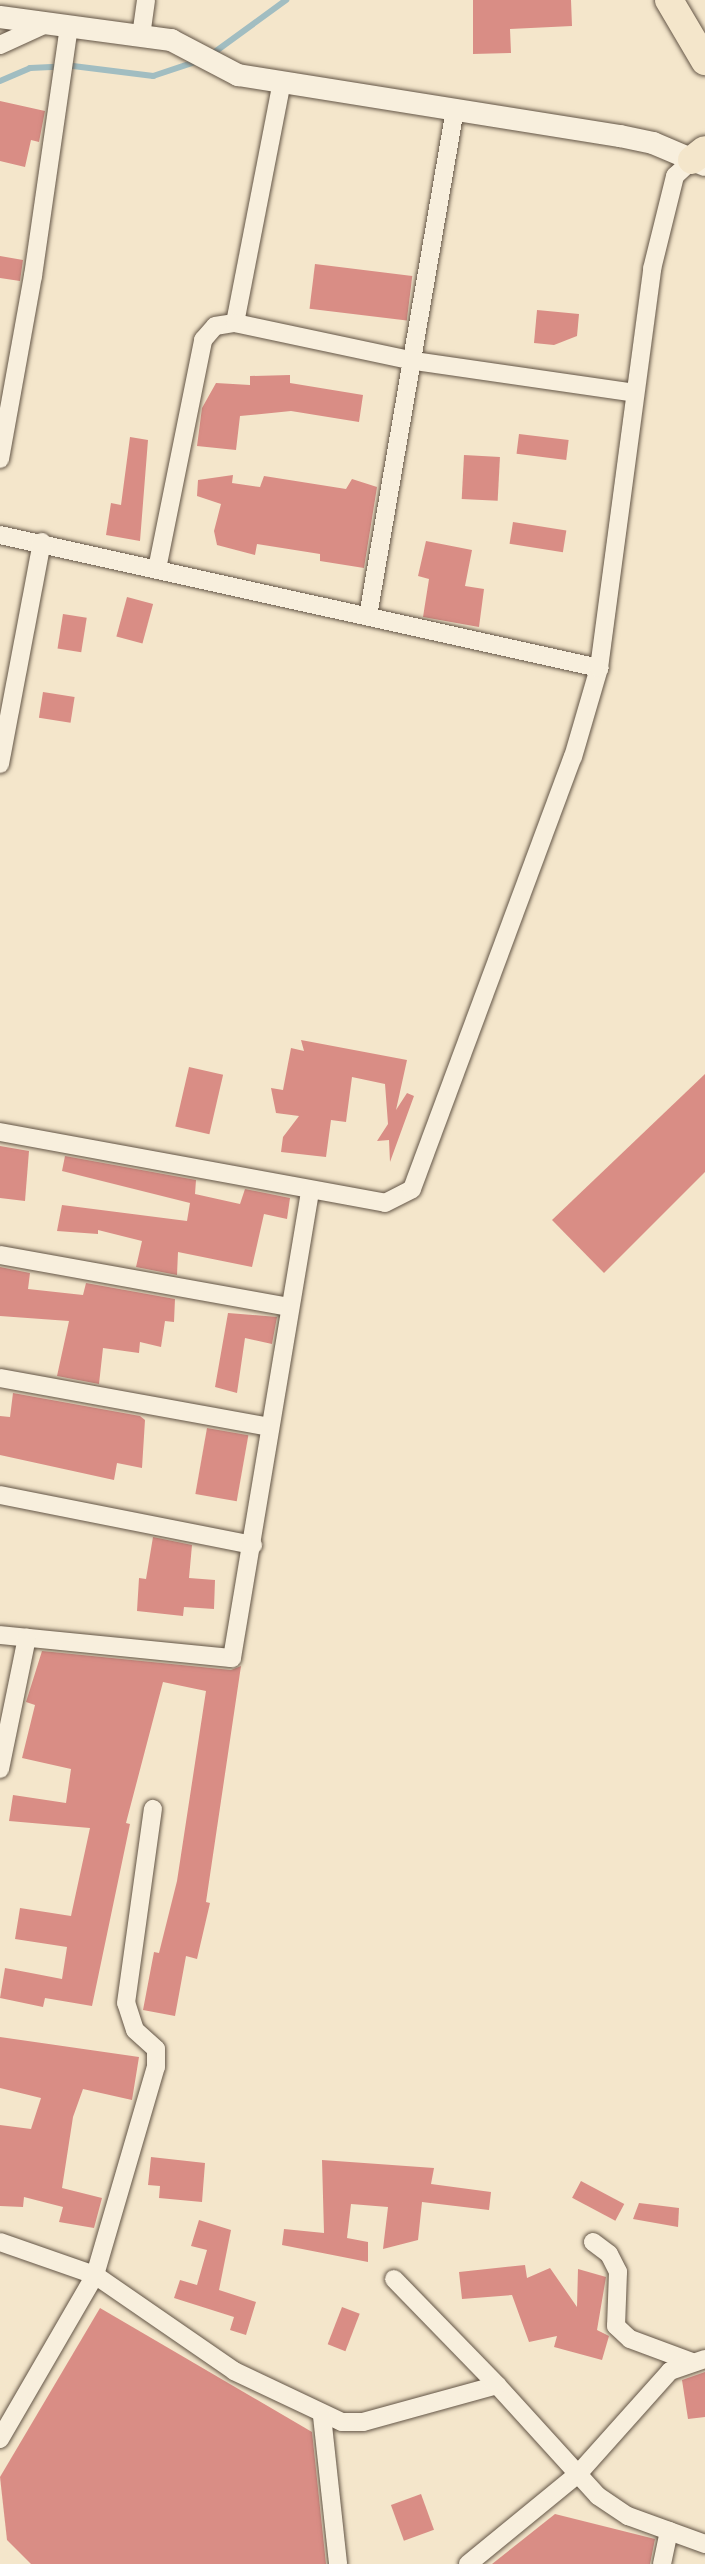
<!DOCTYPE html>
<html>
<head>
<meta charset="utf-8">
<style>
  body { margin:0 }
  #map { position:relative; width:705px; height:2564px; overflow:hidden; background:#f4e6cb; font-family:"Libre Caslon Text",serif }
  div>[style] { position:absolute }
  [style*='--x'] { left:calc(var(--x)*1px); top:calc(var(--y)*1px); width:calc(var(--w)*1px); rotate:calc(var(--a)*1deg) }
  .stream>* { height:6px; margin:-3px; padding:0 3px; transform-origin:3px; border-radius:3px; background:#a1bdc1 }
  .building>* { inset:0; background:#d98d85; transform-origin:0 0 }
  .roads { filter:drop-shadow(0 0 2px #635546) drop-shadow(0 0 2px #635546) }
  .minor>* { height:18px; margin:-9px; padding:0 9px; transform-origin:9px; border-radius:9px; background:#f8efdd }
  .tertiary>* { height:22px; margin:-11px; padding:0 11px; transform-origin:11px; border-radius:11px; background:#f8efdd }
  .primary>* { height:28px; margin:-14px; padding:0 14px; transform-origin:14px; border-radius:14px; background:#f4e6cb }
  span { translate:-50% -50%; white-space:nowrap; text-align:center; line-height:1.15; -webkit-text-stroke:7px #f8efdd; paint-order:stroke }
</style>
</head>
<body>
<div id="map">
  <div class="stream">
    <div style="--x:212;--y:54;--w:92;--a:-36.1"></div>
    <div style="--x:0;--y:81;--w:33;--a:-23"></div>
    <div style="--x:30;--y:68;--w:43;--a:-2.7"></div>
    <div style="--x:73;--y:66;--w:81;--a:7.1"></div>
    <div style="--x:153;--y:76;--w:47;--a:-18.4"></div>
  </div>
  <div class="building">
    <div style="clip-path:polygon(473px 0,571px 0,572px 26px,510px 29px,511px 53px,473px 54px)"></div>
    <div style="clip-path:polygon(0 101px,45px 111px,39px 142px,31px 140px,25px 167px,0 161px)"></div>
    <div style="clip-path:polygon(0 256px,23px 260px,20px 281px,0 278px)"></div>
    <div style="left:315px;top:264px;width:98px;height:45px;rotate:7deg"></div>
    <div style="clip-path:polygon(537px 310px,579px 314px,577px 336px,554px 345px,534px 343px)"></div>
    <div style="clip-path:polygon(290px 375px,290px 383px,363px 395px,359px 422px,291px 411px,240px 416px,236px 450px,197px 446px,202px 408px,216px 383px,250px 385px,250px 376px)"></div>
    <div style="left:519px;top:434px;width:50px;height:20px;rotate:7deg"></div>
    <div style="clip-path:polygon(130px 437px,148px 440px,140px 541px,106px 535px,111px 503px,121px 505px)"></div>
    <div style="left:464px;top:455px;width:36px;height:44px;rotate:3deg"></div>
    <div style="clip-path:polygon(233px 475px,232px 483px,260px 487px,264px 476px,346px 489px,352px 479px,377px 487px,364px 568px,320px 561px,320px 554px,257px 544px,255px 555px,217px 545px,214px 531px,221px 504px,197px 496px,198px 480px)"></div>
    <div style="left:513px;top:522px;width:54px;height:22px;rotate:9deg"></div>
    <div style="clip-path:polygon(426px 541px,472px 550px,465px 586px,484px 589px,479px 627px,423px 617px,429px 579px,418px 576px)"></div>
    <div style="left:127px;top:597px;width:27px;height:41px;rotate:15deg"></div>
    <div style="left:63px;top:614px;width:24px;height:35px;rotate:9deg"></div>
    <div style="left:43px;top:692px;width:32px;height:26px;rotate:9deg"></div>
    <div style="clip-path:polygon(301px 1040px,407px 1060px,396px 1110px,407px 1093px,414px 1096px,390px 1162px,389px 1140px,377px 1141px,388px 1124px,385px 1084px,352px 1077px,346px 1122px,331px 1120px,326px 1157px,281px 1152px,283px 1137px,299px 1116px,276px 1113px,271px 1088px,283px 1090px,291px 1048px,304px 1051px)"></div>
    <div style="left:189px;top:1067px;width:35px;height:61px;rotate:13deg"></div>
    <div style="clip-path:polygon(705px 1074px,705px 1172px,604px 1273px,552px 1220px)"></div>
    <div style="clip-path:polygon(0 1146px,29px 1151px,25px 1201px,0 1198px)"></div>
    <div style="clip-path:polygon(65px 1156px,196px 1180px,195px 1194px,240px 1204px,245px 1189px,290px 1198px,287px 1219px,264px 1214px,252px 1267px,178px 1252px,177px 1275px,136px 1267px,142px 1241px,98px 1230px,98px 1234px,57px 1231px,62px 1205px,187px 1221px,190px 1203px,62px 1171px)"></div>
    <div style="clip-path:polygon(0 1267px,30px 1273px,28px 1289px,83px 1295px,86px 1283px,175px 1299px,174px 1322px,165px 1321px,161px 1347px,140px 1342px,139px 1353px,103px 1348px,99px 1384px,57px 1376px,69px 1321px,0 1316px)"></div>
    <div style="clip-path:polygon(228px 1313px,277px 1317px,272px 1344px,245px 1338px,237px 1393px,215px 1387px)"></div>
    <div style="clip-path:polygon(13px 1393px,140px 1416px,145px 1420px,142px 1468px,117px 1463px,114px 1480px,0 1455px,0 1416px,10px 1417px)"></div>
    <div style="left:207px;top:1428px;width:42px;height:67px;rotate:10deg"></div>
    <div style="clip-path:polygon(153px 1537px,192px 1545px,189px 1578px,215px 1580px,214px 1609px,184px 1607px,183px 1616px,137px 1611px,139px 1578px,146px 1579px)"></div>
    <div style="clip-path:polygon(42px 1651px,231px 1670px,241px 1666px,206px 1902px,210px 1903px,197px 1959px,186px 1956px,175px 2016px,143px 2010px,154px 1952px,159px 1953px,177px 1881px,206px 1691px,163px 1682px,126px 1823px,130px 1824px,92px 2006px,45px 1998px,43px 2007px,0 1998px,5px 1968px,62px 1979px,67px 1947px,15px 1939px,20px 1908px,71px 1916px,90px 1828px,9px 1821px,13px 1795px,66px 1803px,71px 1769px,22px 1758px,35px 1705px,26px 1702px)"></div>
    <div style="clip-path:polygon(0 2037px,139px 2057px,132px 2100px,83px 2089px,73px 2117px,62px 2188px,102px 2198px,94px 2228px,59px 2222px,63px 2207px,24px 2197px,23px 2207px,0 2206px,0 2125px,31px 2129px,41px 2098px,0 2088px)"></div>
    <div style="clip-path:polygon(151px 2157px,205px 2163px,202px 2202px,159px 2198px,160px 2186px,148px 2185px)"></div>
    <div style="clip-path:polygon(322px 2160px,434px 2168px,431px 2184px,491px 2192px,489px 2210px,422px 2202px,418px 2240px,383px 2249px,388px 2207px,351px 2204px,347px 2238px,368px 2242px,368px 2262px,282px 2245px,284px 2229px,324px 2233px)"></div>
    <div style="left:581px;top:2181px;width:49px;height:19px;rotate:28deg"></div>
    <div style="clip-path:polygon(639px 2203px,679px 2208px,678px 2227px,633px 2219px)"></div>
    <div style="clip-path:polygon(199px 2220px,231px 2230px,219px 2290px,256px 2302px,246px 2335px,230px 2330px,234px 2317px,174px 2298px,180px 2280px,197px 2285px,207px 2250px,191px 2246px)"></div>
    <div style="clip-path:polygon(525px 2265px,527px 2278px,550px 2268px,577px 2307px,578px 2269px,606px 2277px,597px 2330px,609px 2336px,602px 2360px,554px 2347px,557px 2336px,529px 2342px,512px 2295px,462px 2299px,459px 2272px)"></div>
    <div style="left:342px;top:2307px;width:19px;height:40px;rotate:21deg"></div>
    <div style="clip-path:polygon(100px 2308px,312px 2432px,326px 2564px,31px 2564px,7px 2540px,0 2477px)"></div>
    <div style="clip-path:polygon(705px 2372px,705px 2417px,688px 2419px,682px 2380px)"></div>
    <div style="left:421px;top:2494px;width:38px;height:32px;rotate:70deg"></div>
    <div style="clip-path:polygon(555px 2514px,655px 2539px,650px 2564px,492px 2564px)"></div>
  </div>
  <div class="roads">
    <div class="minor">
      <div style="--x:141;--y:36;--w:36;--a:-82"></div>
      <div style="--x:0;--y:45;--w:51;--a:-24.5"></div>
      <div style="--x:235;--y:323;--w:246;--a:-79"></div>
      <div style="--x:0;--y:459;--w:186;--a:-79.8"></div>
      <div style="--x:33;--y:276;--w:252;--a:-81.8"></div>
      <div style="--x:0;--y:535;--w:614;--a:12.52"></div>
      <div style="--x:157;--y:569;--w:234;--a:-78.6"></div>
      <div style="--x:203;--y:340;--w:18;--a:-49"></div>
      <div style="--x:215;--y:326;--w:20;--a:-9"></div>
      <div style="--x:235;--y:323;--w:183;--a:12"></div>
      <div style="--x:414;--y:361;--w:223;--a:8.2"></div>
      <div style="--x:368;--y:616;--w:514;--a:-80.26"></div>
      <div style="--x:0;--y:764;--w:226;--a:-79.3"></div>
      <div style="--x:0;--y:1132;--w:391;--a:10.4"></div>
      <div style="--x:385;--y:1203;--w:30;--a:-27"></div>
      <div style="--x:412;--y:1189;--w:461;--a:-69.6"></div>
      <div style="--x:573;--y:757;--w:93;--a:-73.7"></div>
      <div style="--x:599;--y:668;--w:403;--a:-82.4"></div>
      <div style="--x:652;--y:269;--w:96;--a:-76.1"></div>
      <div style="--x:675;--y:176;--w:23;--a:-43"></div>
      <div style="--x:0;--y:1255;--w:294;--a:10.2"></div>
      <div style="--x:0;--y:1378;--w:273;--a:10.3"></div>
      <div style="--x:0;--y:1495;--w:258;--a:11.2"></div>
      <div style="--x:0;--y:1635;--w:233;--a:5.7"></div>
      <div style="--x:232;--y:1658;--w:473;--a:-80.5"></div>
      <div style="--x:0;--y:1769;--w:134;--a:-78.4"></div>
      <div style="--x:0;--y:2242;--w:101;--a:19.2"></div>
      <div style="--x:95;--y:2275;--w:169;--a:34.6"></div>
      <div style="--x:234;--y:2371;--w:119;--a:25.3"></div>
      <div style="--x:342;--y:2422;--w:21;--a:0"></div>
      <div style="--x:363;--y:2422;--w:139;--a:-15.4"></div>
      <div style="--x:497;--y:2385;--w:150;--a:47.7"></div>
      <div style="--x:598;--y:2496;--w:36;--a:34"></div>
      <div style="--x:628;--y:2516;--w:82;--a:20"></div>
      <div style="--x:593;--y:2242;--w:20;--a:37"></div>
      <div style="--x:609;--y:2254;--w:20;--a:63"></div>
      <div style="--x:618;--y:2272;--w:54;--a:92.1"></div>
      <div style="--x:616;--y:2326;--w:19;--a:43"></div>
      <div style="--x:630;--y:2339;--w:66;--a:20.4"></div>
      <div style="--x:394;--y:2279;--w:148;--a:45.8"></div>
      <div style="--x:322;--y:2416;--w:149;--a:83.8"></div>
      <div style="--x:0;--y:2439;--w:190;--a:-59.9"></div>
      <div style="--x:95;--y:2275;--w:217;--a:-73.7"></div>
      <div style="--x:156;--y:2067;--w:18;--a:-90"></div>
      <div style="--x:156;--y:2049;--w:28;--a:-138"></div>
      <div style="--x:135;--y:2030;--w:28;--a:-108"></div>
      <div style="--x:126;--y:2003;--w:196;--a:-82.1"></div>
      <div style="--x:468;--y:2564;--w:142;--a:-39.3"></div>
      <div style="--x:578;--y:2474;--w:138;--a:-48.2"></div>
      <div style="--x:670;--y:2371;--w:37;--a:-19"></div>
      <div style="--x:662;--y:2564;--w:34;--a:-78"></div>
    </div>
    <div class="tertiary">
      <div style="--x:0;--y:17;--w:173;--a:7.7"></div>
      <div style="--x:171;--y:40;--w:76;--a:27.6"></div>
      <div style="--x:238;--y:75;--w:387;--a:9.1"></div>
      <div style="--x:620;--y:136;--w:34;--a:12"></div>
      <div style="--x:653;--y:143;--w:56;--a:22.9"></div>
    </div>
    <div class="primary">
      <div style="--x:669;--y:0;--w:71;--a:59.5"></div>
      <div style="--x:692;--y:160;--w:16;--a:-38"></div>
    </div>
  </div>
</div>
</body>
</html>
